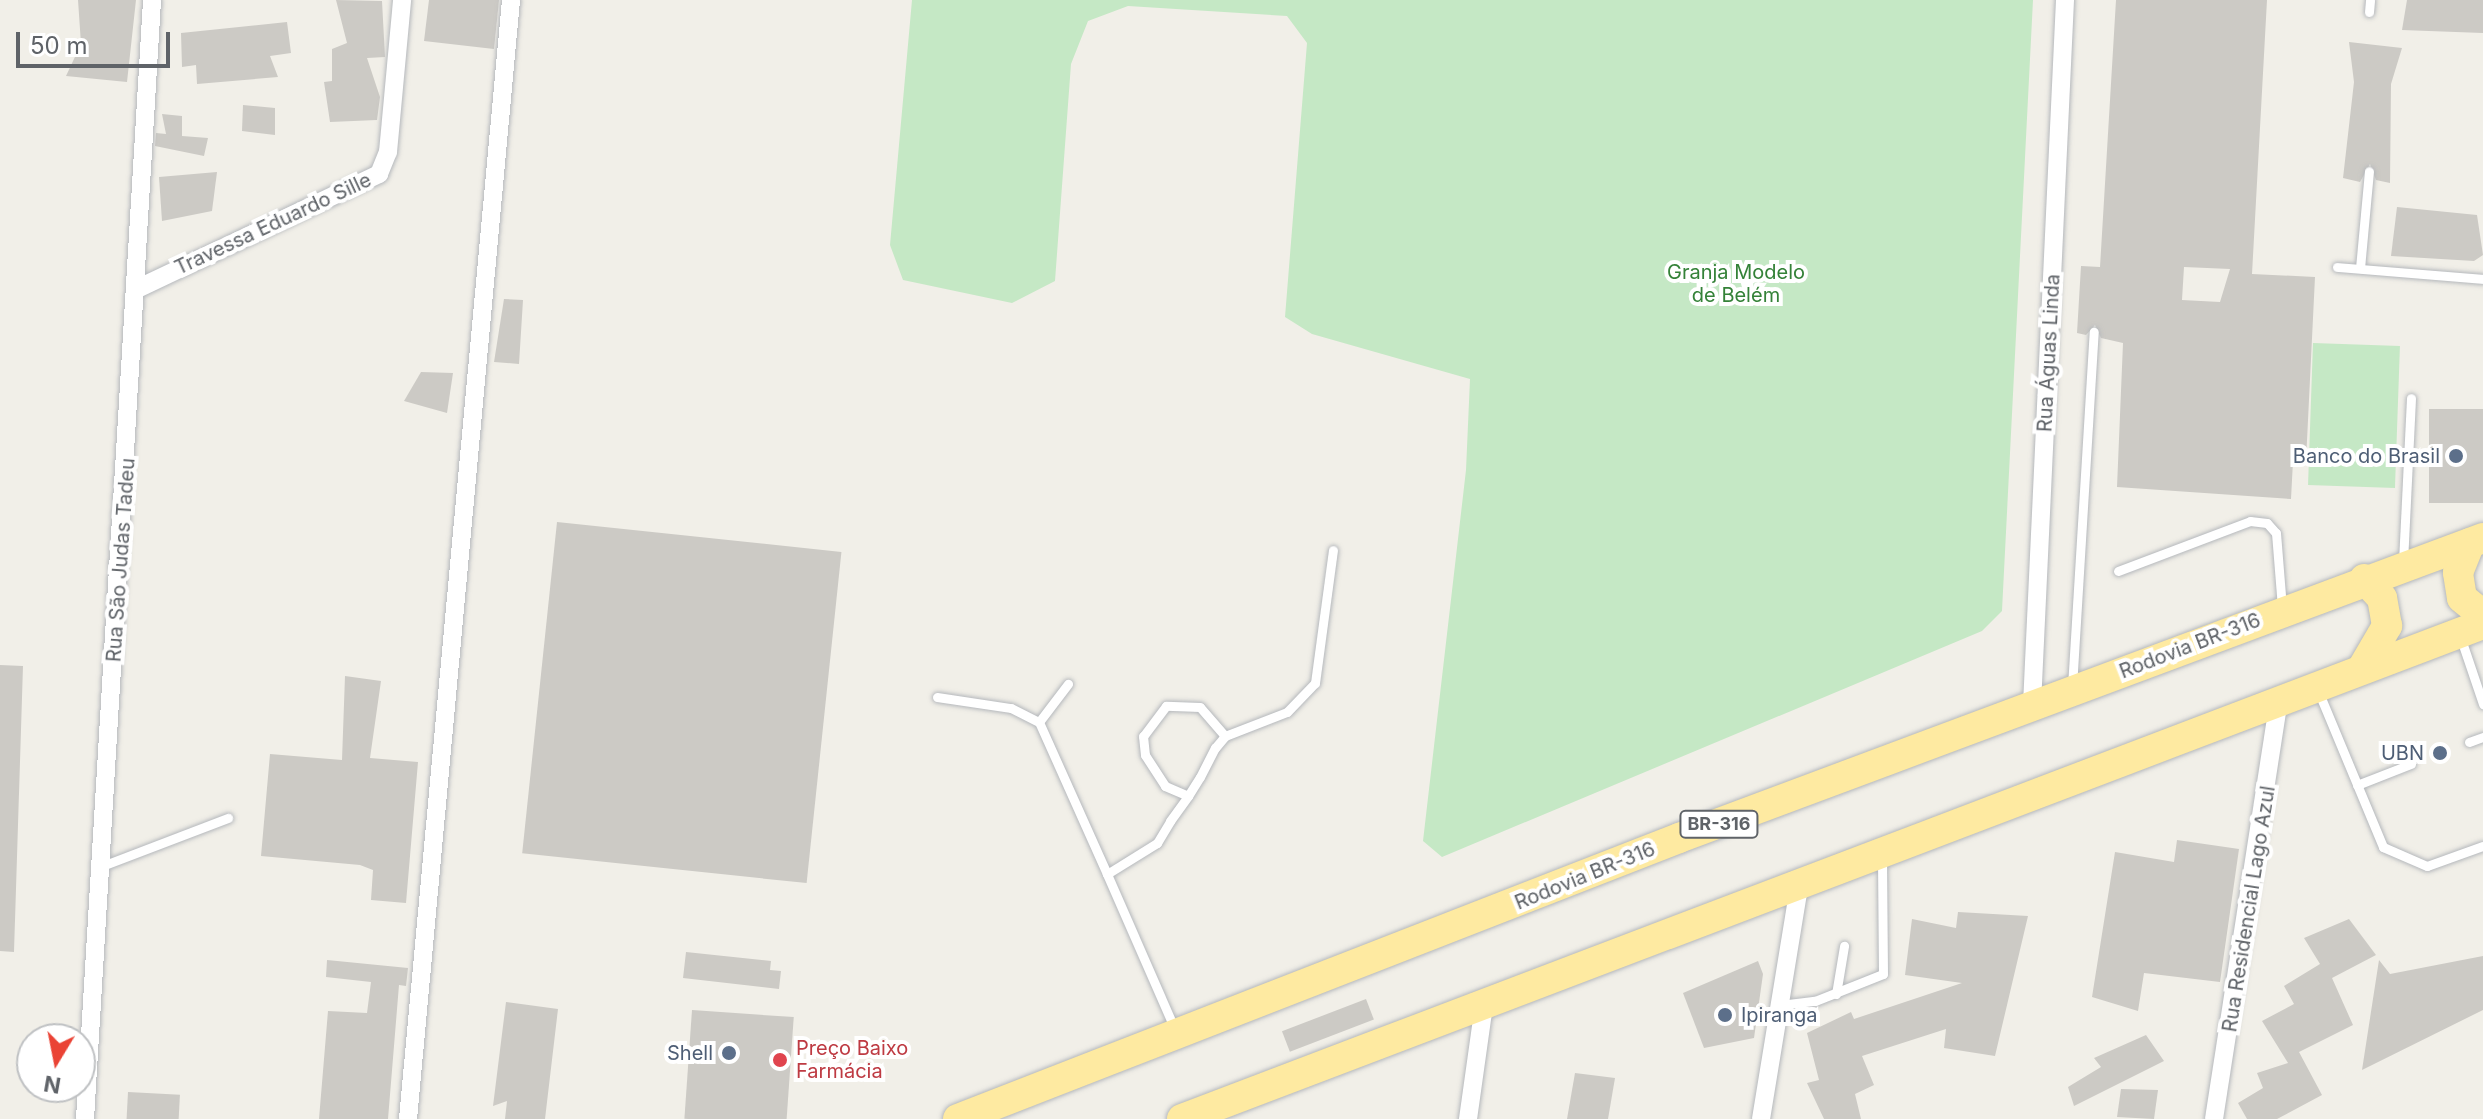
<!DOCTYPE html>
<html>
<head>
<meta charset="utf-8">
<style>
  body { margin:0 }
  #map { position:relative; width:2483px; height:1119px; overflow:hidden; background:#f1efe8; font-family:Inter,sans-serif }
  div>[style] { position:absolute }
  [style*='--x'] { left:calc(var(--x)*1px); top:calc(var(--y)*1px); width:calc(var(--w)*1px); rotate:calc(var(--a)*1deg) }
  .green>* { inset:0; background:#c5e8c5; transform-origin:0 0 }
  .building>* { inset:0; background:#cccac5; transform-origin:0 0 }
  .roads { filter:drop-shadow(0 0 2px #b5b8bc) drop-shadow(0 0 2px #b5b8bc) }
  .service>* { height:9px; margin:-4.5px; padding:0 4.5px; transform-origin:4.5px; border-radius:4.5px; background:#fff }
  .minor>* { height:18px; margin:-9px; padding:0 9px; transform-origin:9px; border-radius:9px; background:#fff }
  .trunk>* { height:30px; margin:-15px; padding:0 15px; transform-origin:15px; border-radius:15px; background:#feeaa1 }
  .dots>* { width:22px; height:22px; translate:-50% -50%; box-sizing:border-box; border:4px solid #fff; border-radius:50% }
  span { translate:-50% -50%; white-space:nowrap; text-align:center; line-height:1.15; -webkit-text-stroke:8px #fff; paint-order:stroke }
  .shield-label span { padding:2px 6px; background:#fff; border:2px solid; border-radius:6px; -webkit-text-stroke-width:0 }
  .shield-label { font-size:18px; color:#5f6368; font-weight:700 }
  .street-label { font-size:20px; color:#5f6368 }
  .park-label { font-size:20px; color:#348238 }
  .service-label { font-size:20px; color:#4e5e75 }
  .right { translate:-100% -50%; text-align:right }
  .left { translate:0 -50%; text-align:left }
  .health-label { font-size:20px; color:#be3a42 }
  .north { position:absolute; left:16px; top:1023px; width:80px; height:80px; box-sizing:border-box; background:#fff; border:2px solid #bfc1c3; border-radius:50%; rotate:190deg; font-size:22px; font-weight:700; line-height:32px; text-align:center; color:#5f6368 }
  .north::after { content:''; display:block; margin:auto; width:28px; height:36px; background:#ea4335; clip-path:polygon(50% 0,100% 100%,50% 72%,0 100%) }
  .scale { position:absolute; left:16px; top:32px; width:154px; height:36px; box-sizing:border-box; border:4px solid #5f6368; border-top:0; padding-left:10px; font-size:24px; line-height:28px; white-space:nowrap; color:#5f6368; -webkit-text-stroke:6px #fff; paint-order:stroke }
</style>
</head>
<body>
<div id="map">
  <div class="green">
    <div style="clip-path:polygon(912px 0,2033px 0,2002px 611px,1982px 631px,1442px 857px,1423px 841px,1466px 470px,1470px 379px,1312px 334px,1285px 317px,1307px 43px,1287px 16px,1128px 6px,1088px 21px,1071px 64px,1055px 281px,1012px 303px,903px 280px,890px 245px)"></div>
    <div style="left:2313px;top:343px;width:87px;height:142px;rotate:2deg"></div>
  </div>
  <div class="building">
    <div style="clip-path:polygon(78px 0,136px 0,127px 82px,66px 76px,81px 44px)"></div>
    <div style="clip-path:polygon(336px 0,382px 1px,385px 57px,367px 58px,380px 97px,377px 120px,330px 122px,324px 82px,332px 81px,332px 49px,347px 43px)"></div>
    <div style="clip-path:polygon(429px 0,499px 0,494px 49px,424px 41px)"></div>
    <div style="clip-path:polygon(evenodd,2116px 0,2267px 0,2252px 274px,2315px 277px,2306px 461px,2293px 461px,2291px 499px,2117px 487px,2123px 343px,2101px 338px,2095px 325px,2086px 335px,2077px 333px,2081px 266px,2100px 267px,2116px 0,2184px 267px,2230px 269px,2220px 302px,2182px 300px,2184px 267px)"></div>
    <div style="clip-path:polygon(2407px 0,2483px 0,2483px 33px,2402px 30px)"></div>
    <div style="clip-path:polygon(287px 22px,291px 53px,270px 56px,278px 77px,197px 84px,196px 65px,182px 67px,181px 33px)"></div>
    <div style="clip-path:polygon(2349px 42px,2402px 48px,2391px 84px,2390px 183px,2376px 180px,2370px 164px,2360px 182px,2343px 178px,2354px 82px)"></div>
    <div style="clip-path:polygon(243px 105px,275px 108px,275px 135px,242px 131px)"></div>
    <div style="clip-path:polygon(162px 114px,182px 116px,182px 136px,208px 138px,204px 156px,155px 146px,156px 133px,166px 134px)"></div>
    <div style="clip-path:polygon(217px 172px,212px 211px,162px 221px,159px 177px)"></div>
    <div style="clip-path:polygon(2397px 207px,2477px 215px,2483px 255px,2474px 261px,2391px 256px)"></div>
    <div style="clip-path:polygon(504px 299px,523px 300px,519px 364px,494px 362px)"></div>
    <div style="clip-path:polygon(421px 372px,453px 373px,447px 413px,404px 401px)"></div>
    <div style="left:2429px;top:409px;width:54px;height:94px"></div>
    <div style="left:557px;top:522px;width:286px;height:333px;rotate:6deg"></div>
    <div style="clip-path:polygon(0 665px,23px 666px,14px 952px,0 951px)"></div>
    <div style="clip-path:polygon(345px 676px,381px 681px,370px 758px,418px 762px,406px 903px,371px 900px,373px 870px,360px 865px,261px 856px,270px 754px,342px 760px)"></div>
    <div style="clip-path:polygon(2177px 840px,2239px 849px,2220px 982px,2144px 973px,2138px 1011px,2092px 997px,2115px 852px,2174px 862px)"></div>
    <div style="clip-path:polygon(1958px 912px,2028px 916px,1995px 1056px,1944px 1048px,1946px 1029px,1862px 1056px,1874px 1085px,1855px 1094px,1861px 1119px,1824px 1119px,1807px 1083px,1819px 1080px,1807px 1033px,1851px 1012px,1854px 1019px,1962px 983px,1905px 975px,1912px 919px,1956px 928px)"></div>
    <div style="clip-path:polygon(2349px 919px,2376px 955px,2332px 978px,2353px 1025px,2299px 1052px,2322px 1095px,2277px 1119px,2247px 1119px,2238px 1103px,2263px 1088px,2257px 1073px,2288px 1063px,2262px 1021px,2294px 1004px,2284px 986px,2320px 964px,2304px 938px)"></div>
    <div style="clip-path:polygon(686px 952px,771px 961px,770px 970px,781px 971px,779px 989px,683px 978px)"></div>
    <div style="clip-path:polygon(2483px 956px,2483px 1010px,2362px 1070px,2379px 960px,2390px 974px)"></div>
    <div style="clip-path:polygon(327px 960px,408px 968px,406px 986px,399px 985px,388px 1119px,319px 1119px,328px 1011px,367px 1013px,371px 982px,326px 977px)"></div>
    <div style="clip-path:polygon(1758px 961px,1763px 974px,1754px 1038px,1704px 1048px,1683px 993px)"></div>
    <div style="left:1366px;top:999px;width:22px;height:90px;rotate:69deg"></div>
    <div style="clip-path:polygon(506px 1002px,558px 1009px,545px 1119px,505px 1119px,507px 1101px,493px 1106px)"></div>
    <div style="left:692px;top:1010px;width:102px;height:109px;rotate:4deg"></div>
    <div style="clip-path:polygon(2146px 1035px,2164px 1061px,2074px 1106px,2068px 1087px,2101px 1067px,2094px 1058px)"></div>
    <div style="clip-path:polygon(1575px 1073px,1615px 1078px,1608px 1119px,1567px 1119px)"></div>
    <div style="clip-path:polygon(2121px 1089px,2158px 1090px,2154px 1119px,2117px 1117px)"></div>
    <div style="left:128px;top:1092px;width:52px;height:27px;rotate:3deg"></div>
  </div>
  <div class="roads">
    <div class="service">
      <div style="--x:2369;--y:12;--w:12;--a:-85"></div>
      <div style="--x:2337;--y:267;--w:146;--a:4.7"></div>
      <div style="--x:2360;--y:268;--w:97;--a:-84.7"></div>
      <div style="--x:2403;--y:562;--w:164;--a:-87.2"></div>
      <div style="--x:2118;--y:571;--w:141;--a:-20.7"></div>
      <div style="--x:2250;--y:521;--w:17;--a:7"></div>
      <div style="--x:2267;--y:523;--w:13;--a:48"></div>
      <div style="--x:2276;--y:533;--w:75;--a:85.4"></div>
      <div style="--x:2461;--y:639;--w:69;--a:71.3"></div>
      <div style="--x:2072;--y:687;--w:356;--a:-86.5"></div>
      <div style="--x:2319;--y:693;--w:167;--a:67.4"></div>
      <div style="--x:2383;--y:847;--w:48;--a:23.4"></div>
      <div style="--x:2427;--y:866;--w:59;--a:-19.7"></div>
      <div style="--x:937;--y:697;--w:75;--a:8.5"></div>
      <div style="--x:1011;--y:708;--w:31;--a:27"></div>
      <div style="--x:1039;--y:722;--w:167;--a:65.9"></div>
      <div style="--x:1107;--y:874;--w:59;--a:-31.8"></div>
      <div style="--x:1157;--y:843;--w:26;--a:-59"></div>
      <div style="--x:1170;--y:821;--w:31;--a:-54"></div>
      <div style="--x:1188;--y:796;--w:22;--a:-58"></div>
      <div style="--x:1200;--y:777;--w:33;--a:-63"></div>
      <div style="--x:1215;--y:748;--w:16;--a:-50"></div>
      <div style="--x:1225;--y:736;--w:38;--a:-131"></div>
      <div style="--x:1200;--y:707;--w:34;--a:-178"></div>
      <div style="--x:1166;--y:706;--w:38;--a:127"></div>
      <div style="--x:1143;--y:736;--w:19;--a:84"></div>
      <div style="--x:1145;--y:755;--w:37;--a:57"></div>
      <div style="--x:1165;--y:786;--w:25;--a:23"></div>
      <div style="--x:1039;--y:722;--w:48;--a:-52.7"></div>
      <div style="--x:1225;--y:736;--w:66;--a:-21.2"></div>
      <div style="--x:1287;--y:712;--w:40;--a:-46"></div>
      <div style="--x:1315;--y:683;--w:134;--a:-82.3"></div>
      <div style="--x:2469;--y:742;--w:15;--a:-20"></div>
      <div style="--x:2357;--y:785;--w:58;--a:-21.3"></div>
      <div style="--x:102;--y:866;--w:135;--a:-20.9"></div>
      <div style="--x:1107;--y:874;--w:172;--a:66.4"></div>
      <div style="--x:1836;--y:994;--w:49;--a:-80.5"></div>
      <div style="--x:1780;--y:1005;--w:35;--a:-7"></div>
      <div style="--x:1815;--y:1001;--w:73;--a:-21.7"></div>
      <div style="--x:1883;--y:974;--w:115;--a:-90.5"></div>
    </div>
    <div class="minor">
      <div style="--x:139;--y:288;--w:266;--a:-25.4"></div>
      <div style="--x:379;--y:174;--w:24;--a:-68"></div>
      <div style="--x:388;--y:152;--w:153;--a:-84.7"></div>
      <div style="--x:2032;--y:705;--w:706;--a:-87.32"></div>
      <div style="--x:85;--y:1119;--w:1121;--a:-86.57"></div>
      <div style="--x:408;--y:1119;--w:1124;--a:-84.74"></div>
      <div style="--x:1468;--y:1119;--w:115;--a:-82"></div>
      <div style="--x:1761;--y:1119;--w:234;--a:-80.7"></div>
      <div style="--x:2214;--y:1119;--w:425;--a:-81.2"></div>
    </div>
    <div class="trunk">
      <div style="--x:2470;--y:543;--w:32;--a:112"></div>
      <div style="--x:2458;--y:573;--w:25;--a:81"></div>
      <div style="--x:2462;--y:598;--w:27;--a:39"></div>
      <div style="--x:2363;--y:667;--w:48;--a:-59.7"></div>
      <div style="--x:2387;--y:626;--w:28;--a:-100"></div>
      <div style="--x:2382;--y:598;--w:26;--a:-133"></div>
      <div style="--x:958;--y:1119;--w:774;--a:-21.29"></div>
      <div style="--x:1679;--y:838;--w:858;--a:-20.46"></div>
      <div style="--x:1182;--y:1119;--w:1392;--a:-20.83"></div>
    </div>
  </div>
  <div class="dots">
    <div style="left:2456px;top:456px;background:#5c6f8a"></div>
    <div style="left:2440px;top:753px;background:#5c6f8a"></div>
    <div style="left:1725px;top:1015px;background:#5c6f8a"></div>
    <div style="left:729px;top:1053px;background:#5c6f8a"></div>
    <div style="left:780px;top:1060px;background:#e0444e"></div>
  </div>
  <div class="shield-label">
    <span style="left:1719px;top:824px">BR-316</span>
  </div>
  <div class="street-label">
    <span style="left:273px;top:224px;rotate:-25deg">Travessa Eduardo Sille</span>
    <span style="left:2049px;top:353px;rotate:-87deg">Rua Águas Linda</span>
    <span style="left:121px;top:560px;rotate:-86deg">Rua São Judas Tadeu</span>
    <span style="left:2190px;top:646px;rotate:-21deg">Rodovia BR-316</span>
    <span style="left:1585px;top:876px;rotate:-22deg">Rodovia BR-316</span>
    <span style="left:2249px;top:909px;rotate:-81deg">Rua Residencial Lago Azul</span>
  </div>
  <div class="park-label">
    <span style="left:1736px;top:284px">Granja Modelo<br>de Belém</span>
  </div>
  <div class="service-label">
    <span class="right" style="left:2440px;top:456px">Banco do Brasil</span>
    <span class="right" style="left:2424px;top:753px">UBN</span>
    <span class="left" style="left:1741px;top:1015px">Ipiranga</span>
    <span class="right" style="left:713px;top:1053px">Shell</span>
  </div>
  <div class="health-label">
    <span class="left" style="left:796px;top:1060px">Preço Baixo<br>Farmácia</span>
  </div>
  <div class="north">N</div>
  <div class="scale">50 m</div>
</div>
</body>
</html>
